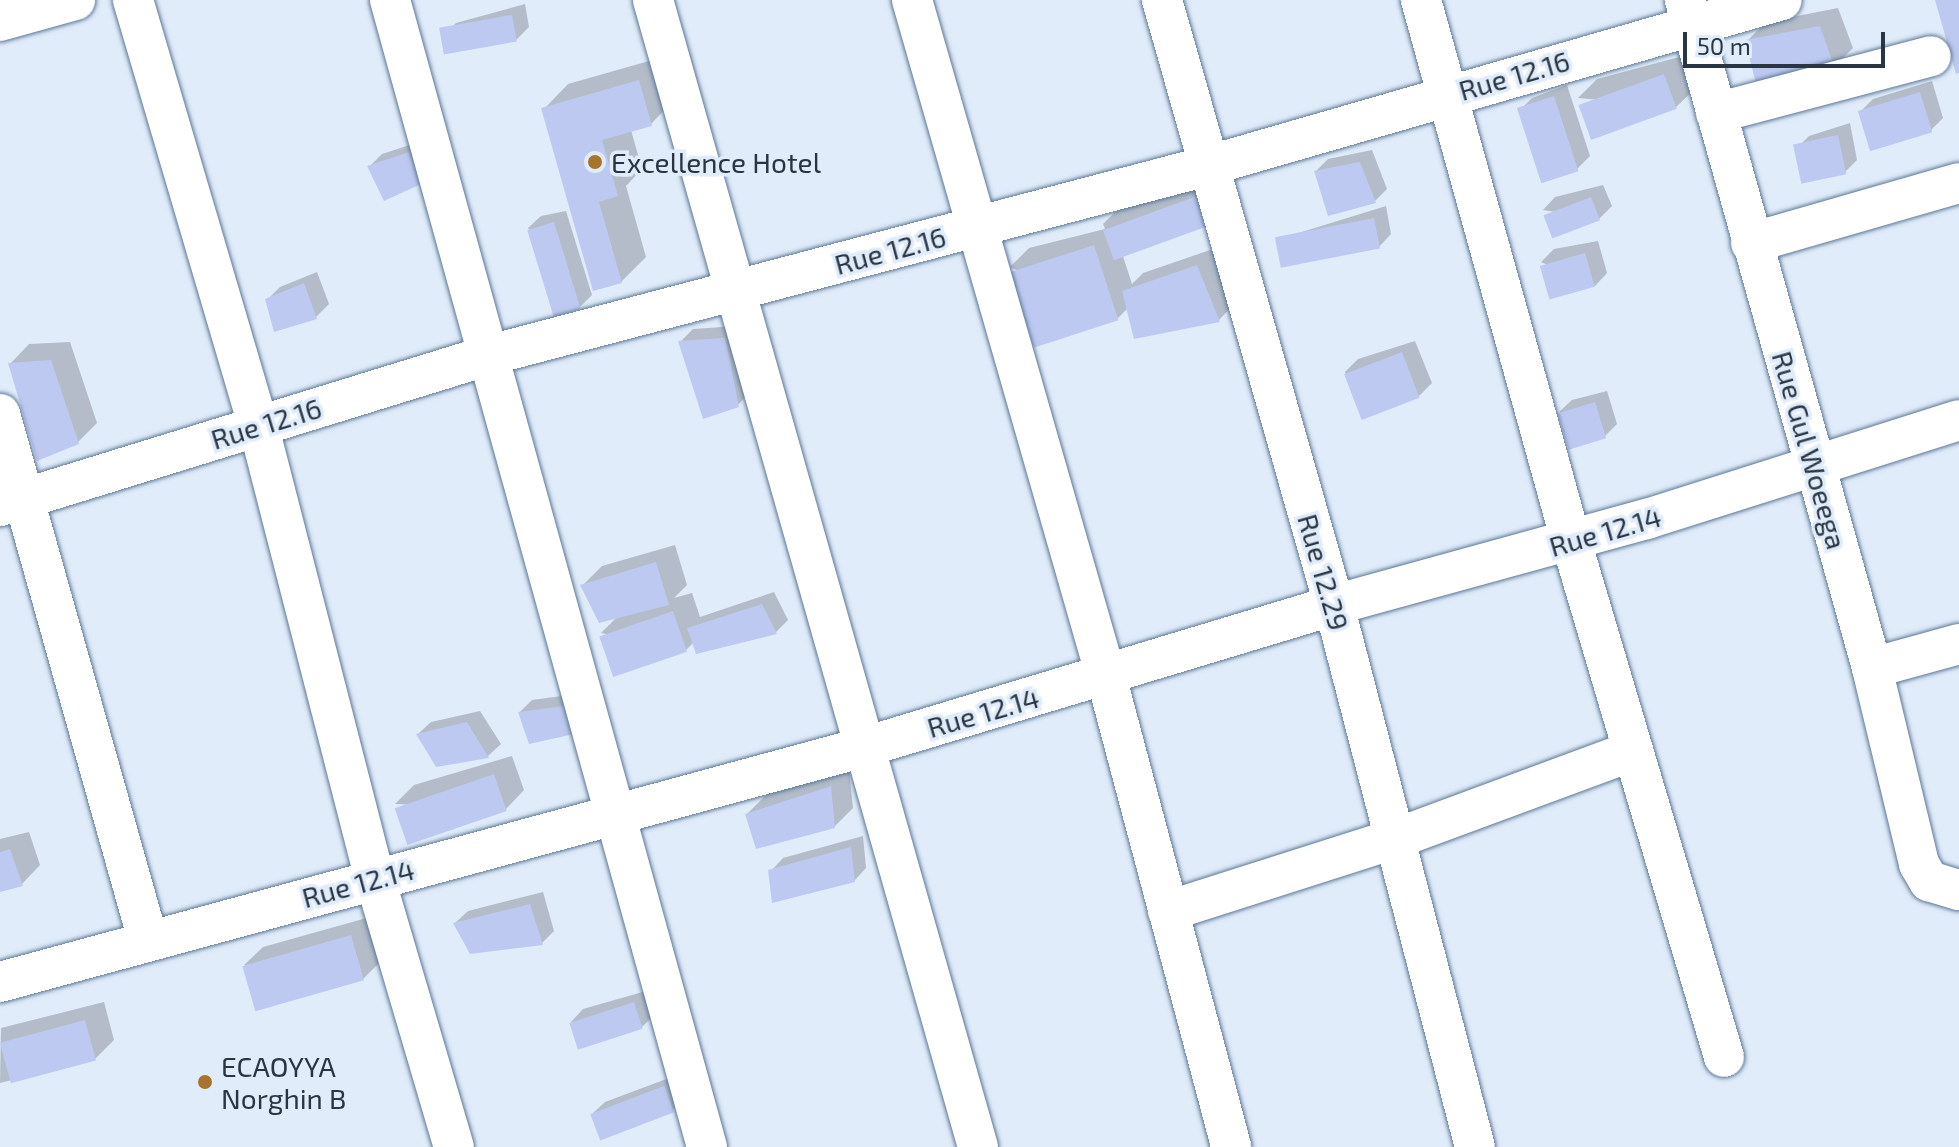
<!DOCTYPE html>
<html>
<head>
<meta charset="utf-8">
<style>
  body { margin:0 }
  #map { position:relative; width:1959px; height:1147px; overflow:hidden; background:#e0ecfa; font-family:"Exo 2",sans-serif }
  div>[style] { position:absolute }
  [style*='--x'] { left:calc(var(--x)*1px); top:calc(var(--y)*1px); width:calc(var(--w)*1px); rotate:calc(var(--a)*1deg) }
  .shadow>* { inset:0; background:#0003 }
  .building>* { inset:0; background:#bec9f1; transform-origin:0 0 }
  .roads { filter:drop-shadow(0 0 2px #5d7796) drop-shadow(0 0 2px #5d7796) }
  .minor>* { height:40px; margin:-20px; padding:0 20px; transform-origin:20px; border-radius:20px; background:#fff }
  .dots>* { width:22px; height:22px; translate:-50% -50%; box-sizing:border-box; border:4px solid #e0ecfa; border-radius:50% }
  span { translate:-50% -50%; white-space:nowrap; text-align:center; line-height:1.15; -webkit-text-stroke:7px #e0ecfa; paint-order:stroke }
  .street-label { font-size:28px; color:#293542 }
  .poi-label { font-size:28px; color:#293542 }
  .left { translate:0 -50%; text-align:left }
  .scale { position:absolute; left:1683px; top:32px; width:202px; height:36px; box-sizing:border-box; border:4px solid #293542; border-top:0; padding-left:10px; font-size:24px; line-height:28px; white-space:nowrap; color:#293542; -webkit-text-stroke:6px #e0ecfa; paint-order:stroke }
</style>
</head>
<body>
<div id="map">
  <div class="shadow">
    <div style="clip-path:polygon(525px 4px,529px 27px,516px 40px,443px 36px,456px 23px)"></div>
    <div style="clip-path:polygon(1838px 8px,1853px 48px,1834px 67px,1747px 41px,1766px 22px)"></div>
    <div style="clip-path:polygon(1683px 56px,1695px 89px,1676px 107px,1578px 98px,1597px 79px)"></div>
    <div style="clip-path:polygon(663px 57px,675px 99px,651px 124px,631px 130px,642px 169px,626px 186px,646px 257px,621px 282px,544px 109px,568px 84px)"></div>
    <div style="clip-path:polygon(1932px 81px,1943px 118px,1931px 130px,1860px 112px,1873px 99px)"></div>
    <div style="clip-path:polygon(1567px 85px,1590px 156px,1577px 169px,1520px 110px,1532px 98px)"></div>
    <div style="clip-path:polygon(1850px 123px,1857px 160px,1845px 172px,1796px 149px,1809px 136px)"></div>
    <div style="clip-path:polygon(422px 141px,420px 182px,370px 166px,382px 154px)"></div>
    <div style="clip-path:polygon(1372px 150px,1387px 189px,1375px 201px,1316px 171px,1328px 159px)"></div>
    <div style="clip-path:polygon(1210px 184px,1219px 212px,1120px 247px,1132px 284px,1143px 273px,1216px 248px,1237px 301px,1219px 320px,1128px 308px,1118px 318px,1010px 267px,1029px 248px,1105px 229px,1103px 224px,1116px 211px)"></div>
    <div style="clip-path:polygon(1603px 185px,1612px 206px,1599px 219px,1543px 210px,1555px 197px)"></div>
    <div style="clip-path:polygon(1386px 206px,1391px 234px,1379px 247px,1279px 247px,1292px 235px)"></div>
    <div style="clip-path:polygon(566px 211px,592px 295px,580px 307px,528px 228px,541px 216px)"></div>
    <div style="clip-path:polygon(1598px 241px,1607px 273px,1595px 286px,1541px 262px,1554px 249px)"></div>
    <div style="clip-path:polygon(317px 272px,329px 304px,316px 317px,267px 300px,280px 287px)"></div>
    <div style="clip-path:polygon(737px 326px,750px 392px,738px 405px,680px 342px,693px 329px)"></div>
    <div style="clip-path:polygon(1415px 341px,1432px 383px,1419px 396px,1359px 411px,1345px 372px,1358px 359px)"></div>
    <div style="clip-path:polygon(70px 342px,97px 423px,78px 442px,11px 363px,29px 344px)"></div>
    <div style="clip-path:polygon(1607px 391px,1617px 424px,1605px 436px,1559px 412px,1572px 400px)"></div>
    <div style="clip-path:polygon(675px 545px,687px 585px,674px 598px,692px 593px,700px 617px,774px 592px,788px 620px,776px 632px,694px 642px,686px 650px,601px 633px,617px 617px,583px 585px,602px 566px)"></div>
    <div style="clip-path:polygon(577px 694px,586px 720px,520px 712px,532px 700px)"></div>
    <div style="clip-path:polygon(480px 711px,501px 744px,488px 756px,437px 765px,418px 734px,431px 722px)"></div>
    <div style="clip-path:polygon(512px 756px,524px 790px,506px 809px,395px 804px,414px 785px)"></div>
    <div style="clip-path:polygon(849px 769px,853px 808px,834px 827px,747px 814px,766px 795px)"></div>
    <div style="clip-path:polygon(29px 832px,40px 865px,22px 884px,0 890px,0 839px)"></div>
    <div style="clip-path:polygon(863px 836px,866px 868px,854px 881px,771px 871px,783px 858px)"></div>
    <div style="clip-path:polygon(543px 892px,554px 931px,542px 943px,455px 923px,468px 911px)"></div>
    <div style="clip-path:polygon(370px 917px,382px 960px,363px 979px,244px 965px,263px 947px)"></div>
    <div style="clip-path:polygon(646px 991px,654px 1015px,642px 1027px,571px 1022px,583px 1009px)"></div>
    <div style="clip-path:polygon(104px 1002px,114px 1040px,95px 1059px,0 1083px,1px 1028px)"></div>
    <div style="clip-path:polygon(677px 1075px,686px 1098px,673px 1110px,592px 1114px,605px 1102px)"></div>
  </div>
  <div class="building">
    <div style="clip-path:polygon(1935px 0,1959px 0,1959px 73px,1956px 74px)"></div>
    <div style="left:512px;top:15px;width:27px;height:74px;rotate:80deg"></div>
    <div style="clip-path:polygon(1820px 26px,1835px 69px,1757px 88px,1745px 40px)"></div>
    <div style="left:1664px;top:74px;width:37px;height:91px;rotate:70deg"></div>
    <div style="clip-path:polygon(639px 80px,652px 126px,602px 140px,618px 196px,599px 202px,622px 283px,593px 291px,541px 108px)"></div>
    <div style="left:1920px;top:92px;width:42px;height:65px;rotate:73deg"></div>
    <div style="left:1554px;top:96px;width:79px;height:39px;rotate:72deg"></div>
    <div style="left:1838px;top:135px;width:40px;height:46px;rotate:78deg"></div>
    <div style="clip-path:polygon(409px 152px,421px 184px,384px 201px,367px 166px)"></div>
    <div style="clip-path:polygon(1360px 162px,1376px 203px,1328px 216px,1314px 171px)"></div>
    <div style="left:1197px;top:196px;width:32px;height:100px;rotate:70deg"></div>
    <div style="left:1591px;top:197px;width:25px;height:51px;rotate:69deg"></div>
    <div style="left:1374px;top:218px;width:31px;height:101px;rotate:79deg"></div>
    <div style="left:554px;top:222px;width:91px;height:28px;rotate:73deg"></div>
    <div style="left:1094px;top:245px;width:79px;height:89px;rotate:72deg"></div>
    <div style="left:1585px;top:253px;width:35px;height:47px;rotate:74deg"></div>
    <div style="clip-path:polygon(1197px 265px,1220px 322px,1134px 339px,1122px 291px)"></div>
    <div style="clip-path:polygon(304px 283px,317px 319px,274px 332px,265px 299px)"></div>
    <div style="clip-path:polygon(725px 338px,739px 407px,703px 419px,678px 341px)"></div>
    <div style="left:1402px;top:352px;width:49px;height:62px;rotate:69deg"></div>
    <div style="clip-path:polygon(51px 360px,79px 444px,37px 461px,8px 363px)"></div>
    <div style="left:1595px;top:402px;width:38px;height:39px;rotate:73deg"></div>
    <div style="clip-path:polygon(656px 562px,669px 605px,599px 623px,580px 585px)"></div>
    <div style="clip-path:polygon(762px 604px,777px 634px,696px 654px,687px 628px)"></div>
    <div style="left:673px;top:611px;width:43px;height:78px;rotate:71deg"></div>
    <div style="clip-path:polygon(564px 706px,574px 734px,529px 744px,518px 712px)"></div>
    <div style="clip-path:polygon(467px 722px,489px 758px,436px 767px,416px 734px)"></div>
    <div style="left:494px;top:774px;width:39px;height:105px;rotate:71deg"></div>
    <div style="clip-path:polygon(831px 786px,835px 828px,756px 849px,745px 814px)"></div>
    <div style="clip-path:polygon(851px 847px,855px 882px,772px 903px,768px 870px)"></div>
    <div style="clip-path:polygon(10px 849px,23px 886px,0 892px,0 852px)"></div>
    <div style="clip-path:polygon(530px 904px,543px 945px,470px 954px,453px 923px)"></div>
    <div style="left:351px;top:935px;width:47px;height:113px;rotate:74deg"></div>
    <div style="left:634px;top:1002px;width:28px;height:68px;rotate:72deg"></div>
    <div style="left:85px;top:1020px;width:42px;height:88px;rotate:75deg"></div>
    <div style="left:664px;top:1086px;width:28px;height:79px;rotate:69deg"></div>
  </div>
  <div class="roads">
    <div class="minor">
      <div style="--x:133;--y:0;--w:442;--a:73.6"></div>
      <div style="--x:258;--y:424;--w:470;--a:75.6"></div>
      <div style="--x:375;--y:879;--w:279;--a:73.6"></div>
      <div style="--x:390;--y:0;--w:1190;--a:74.55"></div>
      <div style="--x:653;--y:0;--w:1192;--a:74.18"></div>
      <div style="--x:912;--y:0;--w:703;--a:73.99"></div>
      <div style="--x:1106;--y:676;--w:487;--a:75.1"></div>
      <div style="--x:1162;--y:0;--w:629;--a:74.13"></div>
      <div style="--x:1334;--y:605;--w:560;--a:75.42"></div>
      <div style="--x:1421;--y:0;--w:561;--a:74.5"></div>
      <div style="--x:1571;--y:541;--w:538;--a:73.48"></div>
      <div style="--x:1685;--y:0;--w:694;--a:74.36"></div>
      <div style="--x:1872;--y:668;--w:202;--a:76.5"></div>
      <div style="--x:1919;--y:864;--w:20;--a:60"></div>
      <div style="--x:1929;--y:881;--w:31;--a:17"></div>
      <div style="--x:0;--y:21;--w:78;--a:-15.6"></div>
      <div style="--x:1716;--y:113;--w:222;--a:-14.8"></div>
      <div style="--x:1751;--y:243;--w:216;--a:-16.1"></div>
      <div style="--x:0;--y:414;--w:546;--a:74.29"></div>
      <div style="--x:0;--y:506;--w:509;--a:-17.15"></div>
      <div style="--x:486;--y:356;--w:746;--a:-14.76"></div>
      <div style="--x:1207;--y:166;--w:598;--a:-16.1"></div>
      <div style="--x:1872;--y:668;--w:90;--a:-15.4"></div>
      <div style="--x:1168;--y:911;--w:240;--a:-17.7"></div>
      <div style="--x:1397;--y:838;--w:251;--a:-20.3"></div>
      <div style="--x:0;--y:982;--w:900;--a:-15.21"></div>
      <div style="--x:868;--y:746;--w:487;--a:-16.8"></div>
      <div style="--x:1334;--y:605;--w:325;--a:-15.4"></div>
      <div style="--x:1647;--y:519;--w:327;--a:-17.6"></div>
    </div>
  </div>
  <div class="dots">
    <div style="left:595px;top:162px;background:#a7742b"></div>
    <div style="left:205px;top:1082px;background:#a7742b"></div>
  </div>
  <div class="street-label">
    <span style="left:1514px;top:75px;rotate:-16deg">Rue 12.16</span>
    <span style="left:890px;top:250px;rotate:-15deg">Rue 12.16</span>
    <span style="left:266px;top:423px;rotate:-17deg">Rue 12.16</span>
    <span style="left:1810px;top:450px;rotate:74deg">Rue Gul Woeega</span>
    <span style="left:1605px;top:531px;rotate:-16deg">Rue 12.14</span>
    <span style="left:1324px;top:572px;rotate:74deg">Rue 12.29</span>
    <span style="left:983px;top:712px;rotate:-16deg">Rue 12.14</span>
    <span style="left:358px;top:883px;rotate:-15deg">Rue 12.14</span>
  </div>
  <div class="poi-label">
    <span class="left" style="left:611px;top:162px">Excellence Hotel</span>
    <span class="left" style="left:221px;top:1082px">ECAOYYA<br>Norghin B</span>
  </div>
  <div class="scale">50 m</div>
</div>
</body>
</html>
